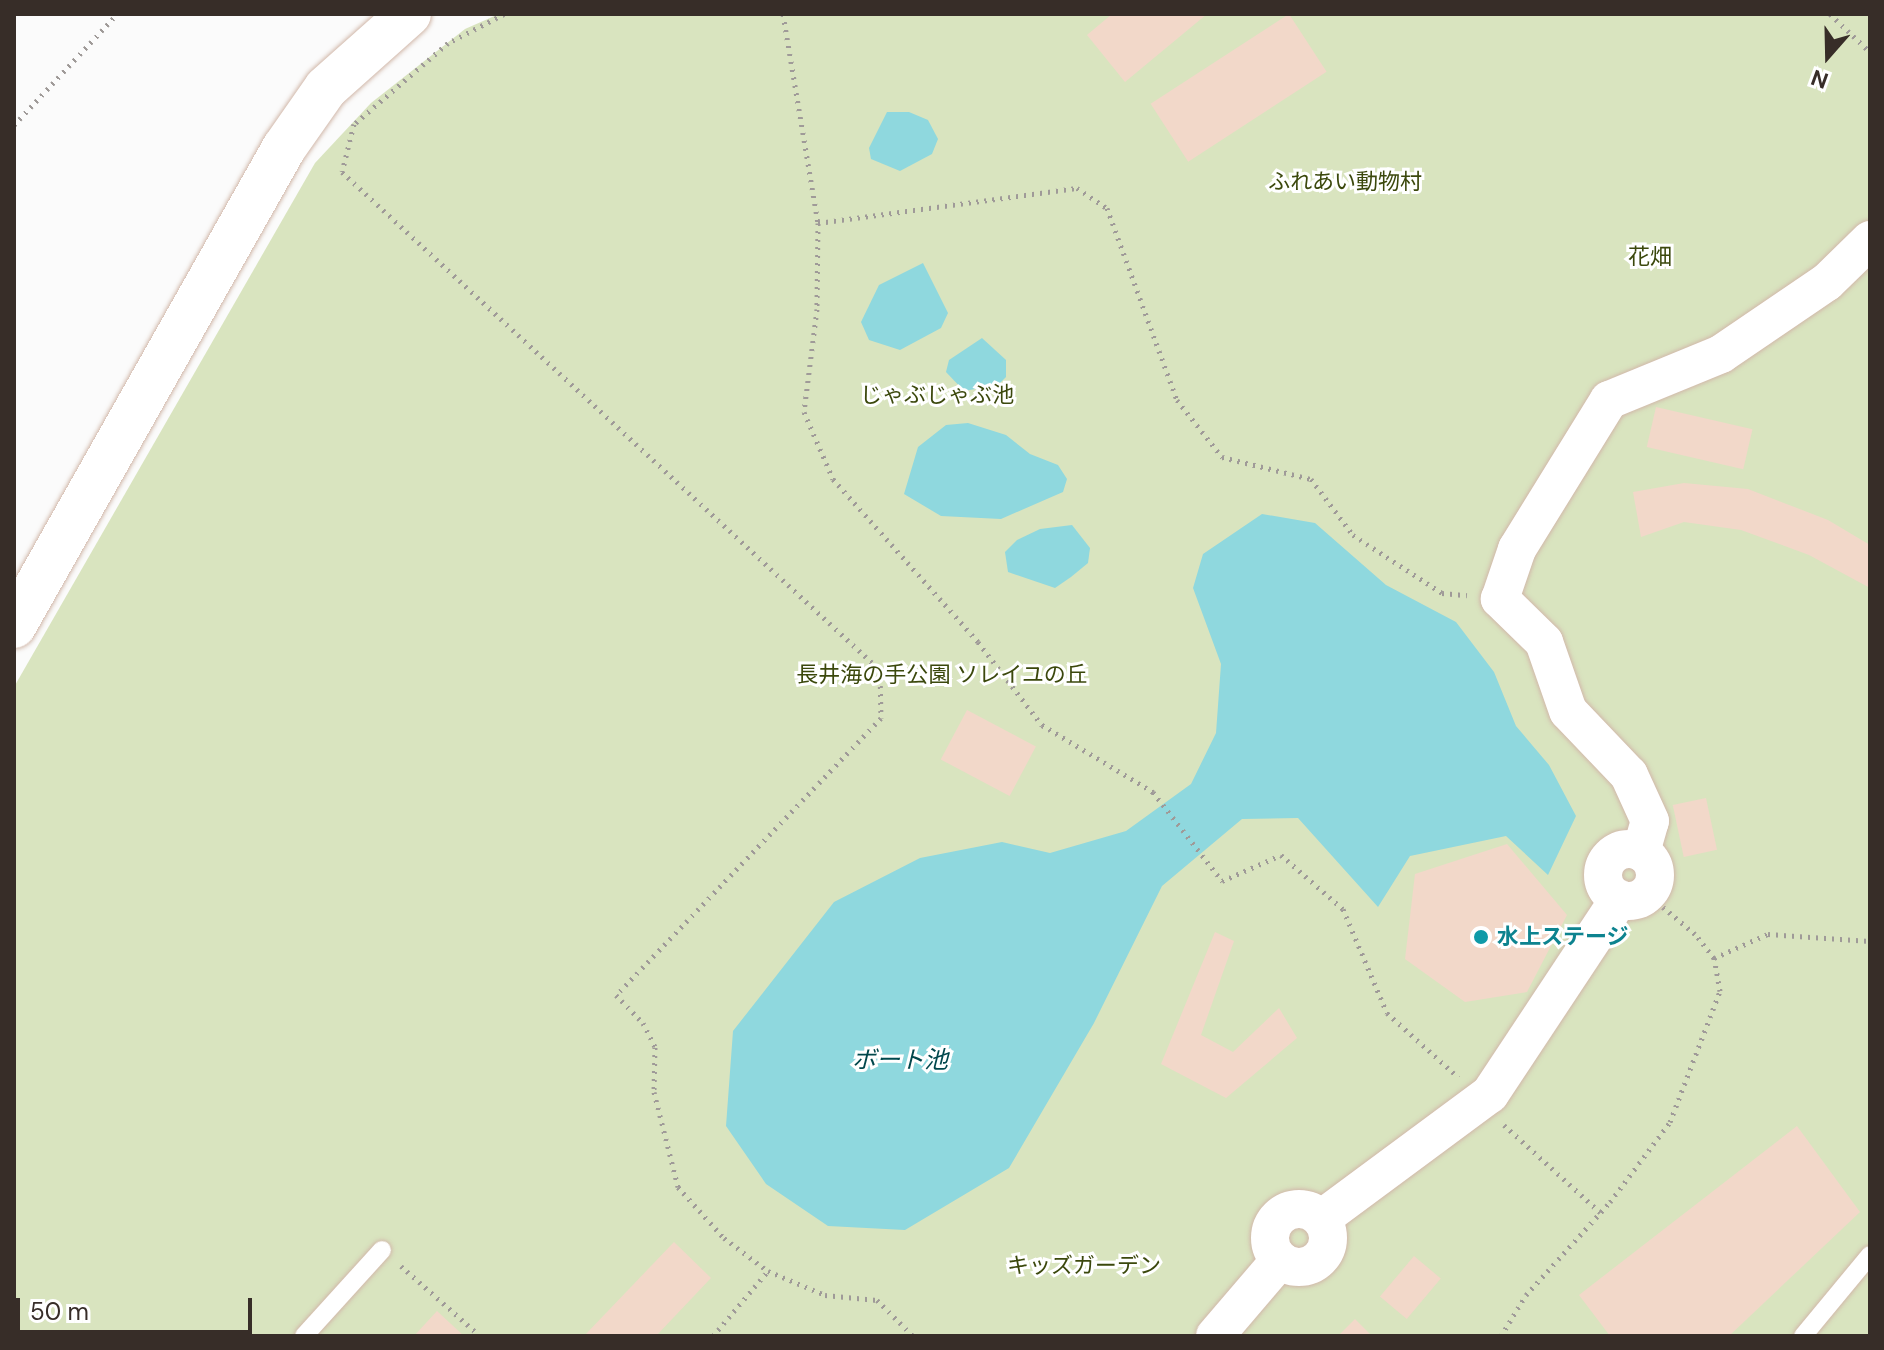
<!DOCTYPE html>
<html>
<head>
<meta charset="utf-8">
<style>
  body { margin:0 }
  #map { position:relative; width:1884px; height:1350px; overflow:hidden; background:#fbfbfb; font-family:"DM Sans","Noto Sans JP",sans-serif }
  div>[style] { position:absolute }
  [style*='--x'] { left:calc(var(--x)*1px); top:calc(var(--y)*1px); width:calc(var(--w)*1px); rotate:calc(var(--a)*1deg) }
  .green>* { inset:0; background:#d9e4bf }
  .water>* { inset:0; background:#8fd8de }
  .building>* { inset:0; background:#f2d8c9; transform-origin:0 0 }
  .path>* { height:5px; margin-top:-2.5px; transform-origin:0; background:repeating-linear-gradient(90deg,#9f9a98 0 2px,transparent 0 8px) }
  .roads { filter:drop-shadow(0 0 2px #d1b8aa) drop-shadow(0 0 2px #d1b8aa) }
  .lane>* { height:18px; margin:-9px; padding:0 9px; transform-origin:9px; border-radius:9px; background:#fff }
  .street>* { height:38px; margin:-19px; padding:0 19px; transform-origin:19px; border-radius:19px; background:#fff }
  .street>.ring { margin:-19px; padding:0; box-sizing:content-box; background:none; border:38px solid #fff; border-radius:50% }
  .secondary>* { height:44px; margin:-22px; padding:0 22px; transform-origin:22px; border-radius:22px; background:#fff }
  .dots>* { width:22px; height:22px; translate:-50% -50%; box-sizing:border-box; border:4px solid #fff; border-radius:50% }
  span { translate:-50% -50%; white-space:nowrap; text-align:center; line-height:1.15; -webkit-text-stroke:6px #fff; paint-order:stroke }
  .park-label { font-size:22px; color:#3b480c }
  .culture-label { font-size:22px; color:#0d838f; font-weight:700 }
  .left { translate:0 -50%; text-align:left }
  .water-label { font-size:24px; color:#00474c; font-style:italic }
  .frame { position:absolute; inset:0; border:16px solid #372d28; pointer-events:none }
  .north { position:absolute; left:1788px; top:16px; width:80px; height:80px; -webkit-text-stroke:6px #fff; paint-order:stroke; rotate:200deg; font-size:22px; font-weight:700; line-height:32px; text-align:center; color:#372d28 }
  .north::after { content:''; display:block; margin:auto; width:28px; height:36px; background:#372d28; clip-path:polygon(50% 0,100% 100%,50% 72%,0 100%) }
  .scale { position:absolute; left:16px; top:1298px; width:236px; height:36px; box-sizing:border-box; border:4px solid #372d28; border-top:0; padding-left:10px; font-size:24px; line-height:28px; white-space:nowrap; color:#372d28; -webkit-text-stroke:6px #fff; paint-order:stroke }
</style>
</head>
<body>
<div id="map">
  <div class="green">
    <div style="clip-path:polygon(499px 14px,1870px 14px,1870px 1336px,14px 1336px,14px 687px,315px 163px,371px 103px,465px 29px)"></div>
  </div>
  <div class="water">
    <div style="clip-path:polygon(887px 112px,909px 112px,928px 120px,938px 139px,932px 154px,900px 171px,871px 159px,869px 148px)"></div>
    <div style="clip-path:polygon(923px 263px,948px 313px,941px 328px,900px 350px,869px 340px,861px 322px,879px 285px)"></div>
    <div style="clip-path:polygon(982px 338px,1006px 360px,1006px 377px,998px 385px,964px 391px,946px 372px,949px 360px)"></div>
    <div style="clip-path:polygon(968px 423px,1006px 435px,1030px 454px,1058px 465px,1067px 479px,1063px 492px,1001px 519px,941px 516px,904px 494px,918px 447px,946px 425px)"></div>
    <div style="clip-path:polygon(1262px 514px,1315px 523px,1386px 585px,1456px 622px,1494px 672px,1516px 726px,1549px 765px,1576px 816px,1548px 875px,1506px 836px,1410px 856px,1378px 907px,1298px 818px,1242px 819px,1162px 886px,1094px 1023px,1009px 1168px,905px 1230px,828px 1226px,766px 1184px,726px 1126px,733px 1031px,834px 902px,920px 858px,1002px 842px,1050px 853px,1126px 831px,1191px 784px,1216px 733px,1221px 664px,1193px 588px,1203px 554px)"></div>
    <div style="clip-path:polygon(1072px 525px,1090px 548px,1088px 563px,1071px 577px,1055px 588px,1008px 572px,1005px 552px,1017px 540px,1040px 529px)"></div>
  </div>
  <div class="building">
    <div style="clip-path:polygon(1112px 14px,1207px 14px,1125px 82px,1087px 35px)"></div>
    <div style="left:1289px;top:14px;width:69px;height:165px;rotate:57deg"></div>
    <div style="left:1656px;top:407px;width:99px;height:41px;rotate:13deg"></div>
    <div style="clip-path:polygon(1684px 483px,1748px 489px,1828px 520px,1870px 545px,1870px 588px,1809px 555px,1741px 530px,1684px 522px,1641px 537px,1633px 492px)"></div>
    <div style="left:967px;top:710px;width:78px;height:56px;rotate:28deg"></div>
    <div style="left:1706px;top:798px;width:53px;height:34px;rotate:78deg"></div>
    <div style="clip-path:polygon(1507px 844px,1567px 915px,1527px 992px,1465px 1002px,1405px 959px,1415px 874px)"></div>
    <div style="clip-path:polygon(1215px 932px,1234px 941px,1201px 1035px,1233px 1052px,1279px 1008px,1297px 1038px,1226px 1098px,1161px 1064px)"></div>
    <div style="clip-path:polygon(1797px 1126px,1860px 1212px,1729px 1336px,1610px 1336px,1579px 1295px)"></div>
    <div style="clip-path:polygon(674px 1242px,711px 1278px,656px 1336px,584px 1336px)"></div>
    <div style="left:1414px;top:1256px;width:35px;height:53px;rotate:40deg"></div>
    <div style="clip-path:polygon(437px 1311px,464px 1336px,414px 1336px)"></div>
    <div style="clip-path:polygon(1355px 1319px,1372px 1336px,1338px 1336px)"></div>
  </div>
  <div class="path">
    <div style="--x:504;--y:14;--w:63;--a:152.6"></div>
    <div style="--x:448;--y:43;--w:124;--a:139.2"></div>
    <div style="--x:354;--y:124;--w:49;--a:104"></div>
    <div style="--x:342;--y:172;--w:733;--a:42.79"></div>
    <div style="--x:880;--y:670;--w:48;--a:88.8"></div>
    <div style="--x:881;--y:718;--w:383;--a:133.7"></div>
    <div style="--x:616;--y:995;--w:39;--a:46"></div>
    <div style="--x:643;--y:1023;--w:27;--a:63"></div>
    <div style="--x:655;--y:1047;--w:45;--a:91.3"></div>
    <div style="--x:654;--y:1092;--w:98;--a:75.8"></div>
    <div style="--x:678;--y:1187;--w:69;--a:48"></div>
    <div style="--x:724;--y:1238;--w:55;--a:36.9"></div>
    <div style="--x:768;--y:1271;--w:62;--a:22.8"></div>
    <div style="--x:825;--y:1295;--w:52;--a:5.5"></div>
    <div style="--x:877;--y:1300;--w:51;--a:45"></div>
    <div style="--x:783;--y:14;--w:212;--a:80.5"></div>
    <div style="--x:818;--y:223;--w:86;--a:90.7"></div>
    <div style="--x:817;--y:309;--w:104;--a:97.2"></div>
    <div style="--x:804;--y:412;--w:73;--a:66.6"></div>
    <div style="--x:833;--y:479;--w:218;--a:48.3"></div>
    <div style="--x:978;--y:642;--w:105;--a:52.4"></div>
    <div style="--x:1042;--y:725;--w:130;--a:31.1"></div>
    <div style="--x:1153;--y:792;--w:113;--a:52.2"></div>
    <div style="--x:1222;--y:881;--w:64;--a:-23.8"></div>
    <div style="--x:1281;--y:855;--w:82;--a:41.1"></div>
    <div style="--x:1343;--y:909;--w:113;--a:67.1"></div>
    <div style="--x:1387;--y:1013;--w:96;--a:42"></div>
    <div style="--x:1830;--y:14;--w:55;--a:43.5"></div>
    <div style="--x:14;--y:125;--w:151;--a:-47.1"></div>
    <div style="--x:818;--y:223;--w:261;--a:-7.7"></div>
    <div style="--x:1077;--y:188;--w:36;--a:34"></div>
    <div style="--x:1107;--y:208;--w:204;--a:70"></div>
    <div style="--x:1177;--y:400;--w:73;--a:51.7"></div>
    <div style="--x:1222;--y:457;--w:92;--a:13.9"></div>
    <div style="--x:1311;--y:479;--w:70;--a:53.1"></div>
    <div style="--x:1353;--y:535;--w:106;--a:33.1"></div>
    <div style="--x:1442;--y:593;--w:25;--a:5"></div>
    <div style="--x:1714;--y:958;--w:59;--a:-24"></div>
    <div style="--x:1768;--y:934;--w:102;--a:3.9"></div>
    <div style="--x:1504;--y:1125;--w:130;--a:42.2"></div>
    <div style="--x:401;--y:1266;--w:106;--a:41.5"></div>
    <div style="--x:713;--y:1336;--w:85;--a:-49.8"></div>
    <div style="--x:1501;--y:1336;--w:48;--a:-58.6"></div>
    <div style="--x:1526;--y:1295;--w:125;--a:-47.9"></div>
    <div style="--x:1610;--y:1202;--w:100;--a:-53.1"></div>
    <div style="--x:1670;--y:1122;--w:140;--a:-69.1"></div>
    <div style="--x:1720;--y:991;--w:34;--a:-100"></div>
    <div style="--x:1714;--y:958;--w:31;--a:-128"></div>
    <div style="--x:1695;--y:934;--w:57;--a:-139.9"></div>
  </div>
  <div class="roads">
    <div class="lane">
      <div style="--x:304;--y:1336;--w:116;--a:-47.8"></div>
      <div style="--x:1803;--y:1336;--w:105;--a:-50.4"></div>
    </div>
    <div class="street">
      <div class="ring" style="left:1603px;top:849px;width:14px;height:14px"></div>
      <div style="--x:1641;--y:852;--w:32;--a:-74"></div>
      <div style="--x:1650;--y:821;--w:51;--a:-114.5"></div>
      <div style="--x:1629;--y:775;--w:88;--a:-133.6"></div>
      <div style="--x:1568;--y:711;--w:73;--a:-109.2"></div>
      <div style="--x:1544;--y:642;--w:62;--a:-135.7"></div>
      <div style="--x:1500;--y:599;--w:53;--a:-71.2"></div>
      <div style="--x:1517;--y:549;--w:175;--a:-58.3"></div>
      <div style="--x:1609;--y:400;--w:121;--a:-22.3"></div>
      <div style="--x:1721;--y:354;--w:128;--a:-34.2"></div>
      <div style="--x:1827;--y:282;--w:60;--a:-44.3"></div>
      <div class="ring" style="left:1270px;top:1209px;width:20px;height:20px"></div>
      <div style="--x:1321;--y:1219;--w:210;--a:-36.5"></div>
      <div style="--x:1490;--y:1094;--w:234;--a:-56.5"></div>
      <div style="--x:1215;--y:1336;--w:100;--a:-49.5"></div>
    </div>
    <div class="secondary">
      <div style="--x:14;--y:626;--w:549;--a:-60.54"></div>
      <div style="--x:284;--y:148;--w:73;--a:-55"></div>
      <div style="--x:326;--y:88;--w:111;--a:-41.7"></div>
    </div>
  </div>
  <div class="dots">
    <div style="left:1481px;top:937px;background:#0f9aa8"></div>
  </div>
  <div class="park-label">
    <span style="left:1345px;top:182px">ふれあい動物村</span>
    <span style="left:1650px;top:257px">花畑</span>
    <span style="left:937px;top:395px">じゃぶじゃぶ池</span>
    <span style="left:942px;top:675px">長井海の手公園 ソレイユの丘</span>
    <span style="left:1084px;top:1266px">キッズガーデン</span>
  </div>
  <div class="culture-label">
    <span class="left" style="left:1497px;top:937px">水上ステージ</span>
  </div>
  <div class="water-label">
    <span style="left:900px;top:1060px">ボート池</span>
  </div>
  <div class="frame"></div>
  <div class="north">N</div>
  <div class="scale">50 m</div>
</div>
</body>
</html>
